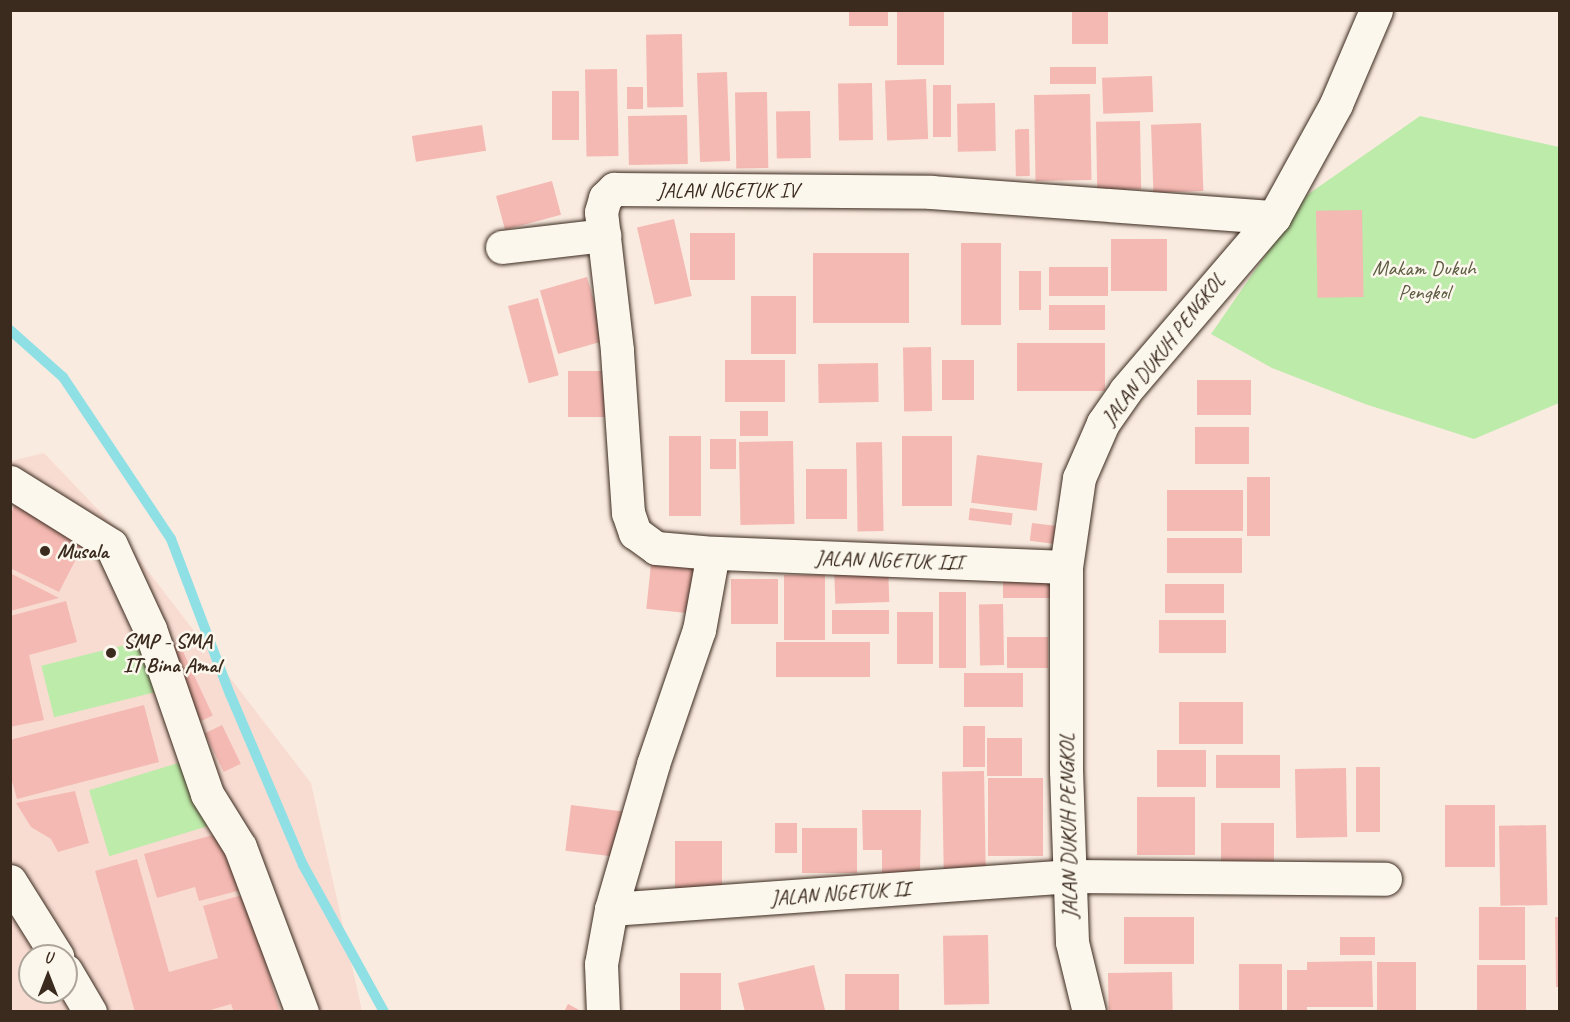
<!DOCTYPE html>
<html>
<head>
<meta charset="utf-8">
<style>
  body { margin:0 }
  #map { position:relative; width:1570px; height:1022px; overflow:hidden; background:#faebe0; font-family:Caveat,sans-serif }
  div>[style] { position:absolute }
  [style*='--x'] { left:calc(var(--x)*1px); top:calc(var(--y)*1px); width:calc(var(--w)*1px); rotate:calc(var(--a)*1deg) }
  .built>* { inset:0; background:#f8dcd2 }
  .green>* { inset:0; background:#bdebaa; transform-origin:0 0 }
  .stream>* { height:10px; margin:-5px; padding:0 5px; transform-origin:5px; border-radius:5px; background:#8ee0e5 }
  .building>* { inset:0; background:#f4b9b2; transform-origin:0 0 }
  .roads { filter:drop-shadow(0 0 2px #3b2a1e) drop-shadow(0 0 2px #3b2a1e) }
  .minor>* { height:33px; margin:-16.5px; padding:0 16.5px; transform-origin:16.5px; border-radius:16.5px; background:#fbf7ec }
  .dots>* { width:16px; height:16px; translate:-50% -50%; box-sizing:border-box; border:3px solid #fbf7ec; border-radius:50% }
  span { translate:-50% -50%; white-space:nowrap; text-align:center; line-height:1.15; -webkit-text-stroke:5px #fbf7ec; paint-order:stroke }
  .street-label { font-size:21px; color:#3b2a1e }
  .park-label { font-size:21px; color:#5c5a41 }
  .poi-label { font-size:21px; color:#3b2a1e; font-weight:700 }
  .left { translate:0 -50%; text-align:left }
  .frame { position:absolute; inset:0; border:12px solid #3b2a1e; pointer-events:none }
  .north { position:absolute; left:18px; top:944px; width:60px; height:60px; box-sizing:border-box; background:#fbf7ec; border:2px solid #aea59a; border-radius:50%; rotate:0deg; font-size:16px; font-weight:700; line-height:24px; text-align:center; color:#3b2a1e }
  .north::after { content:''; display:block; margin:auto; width:21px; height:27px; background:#3b2a1e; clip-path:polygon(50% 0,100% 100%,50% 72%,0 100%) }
</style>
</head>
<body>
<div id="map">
  <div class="built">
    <div style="clip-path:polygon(evenodd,44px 453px,111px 523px,311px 783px,362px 1011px,11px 1012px,11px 461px,44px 453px,30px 956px,66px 956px,66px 992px,30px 992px,30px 956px)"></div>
  </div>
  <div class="green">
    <div style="clip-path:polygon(1420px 116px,1559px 147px,1559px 403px,1474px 439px,1365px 404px,1272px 368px,1211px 334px,1307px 195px)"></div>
    <div style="left:149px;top:639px;width:53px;height:111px;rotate:76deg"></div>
    <div style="left:201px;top:756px;width:69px;height:117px;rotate:73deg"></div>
  </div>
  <div class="stream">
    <div style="--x:10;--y:330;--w:71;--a:41.6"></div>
    <div style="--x:63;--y:377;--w:195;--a:56.3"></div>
    <div style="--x:171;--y:539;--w:166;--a:69.2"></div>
    <div style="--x:230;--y:694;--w:186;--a:66.9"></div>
    <div style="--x:303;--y:865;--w:168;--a:61.1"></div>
  </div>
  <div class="building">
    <div style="left:849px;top:10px;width:39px;height:16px"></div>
    <div style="left:897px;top:10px;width:47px;height:55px"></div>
    <div style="left:1072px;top:12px;width:36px;height:32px"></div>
    <div style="left:682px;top:34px;width:73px;height:36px;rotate:89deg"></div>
    <div style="left:1096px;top:67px;width:17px;height:46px;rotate:90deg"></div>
    <div style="left:617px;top:69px;width:87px;height:32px;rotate:89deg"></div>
    <div style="left:727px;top:72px;width:89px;height:30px;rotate:88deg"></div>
    <div style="left:1152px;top:76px;width:36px;height:50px;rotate:88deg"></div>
    <div style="left:926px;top:79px;width:60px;height:41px;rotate:88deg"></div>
    <div style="left:872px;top:83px;width:57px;height:34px;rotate:89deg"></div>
    <div style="left:933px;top:85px;width:18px;height:52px"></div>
    <div style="left:627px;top:87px;width:16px;height:22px"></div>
    <div style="left:552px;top:91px;width:27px;height:49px"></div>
    <div style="left:767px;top:92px;width:76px;height:32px;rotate:89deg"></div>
    <div style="left:1090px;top:94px;width:86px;height:56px;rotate:89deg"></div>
    <div style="left:995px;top:103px;width:48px;height:38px;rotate:89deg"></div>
    <div style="left:810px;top:111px;width:47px;height:34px;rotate:89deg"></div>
    <div style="left:687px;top:115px;width:49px;height:59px;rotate:89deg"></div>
    <div style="left:1140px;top:121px;width:68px;height:44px;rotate:89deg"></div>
    <div style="left:1201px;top:123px;width:68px;height:50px;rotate:88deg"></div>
    <div style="left:482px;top:125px;width:26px;height:71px;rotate:81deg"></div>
    <div style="left:1029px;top:129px;width:47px;height:14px;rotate:89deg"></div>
    <div style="left:552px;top:181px;width:35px;height:58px;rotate:75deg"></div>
    <div style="left:1362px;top:210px;width:87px;height:46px;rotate:89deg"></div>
    <div style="left:674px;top:219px;width:79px;height:38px;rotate:77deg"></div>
    <div style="left:690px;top:233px;width:45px;height:47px"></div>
    <div style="left:1111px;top:239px;width:56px;height:52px"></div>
    <div style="left:1001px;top:243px;width:82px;height:40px;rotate:90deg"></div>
    <div style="left:909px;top:253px;width:70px;height:96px;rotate:90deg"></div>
    <div style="left:1108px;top:267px;width:29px;height:59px;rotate:90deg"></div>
    <div style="left:1019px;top:271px;width:22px;height:39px"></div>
    <div style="left:587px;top:277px;width:66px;height:49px;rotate:74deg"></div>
    <div style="left:751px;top:296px;width:45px;height:58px"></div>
    <div style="left:538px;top:298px;width:80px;height:31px;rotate:75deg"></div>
    <div style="left:1105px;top:305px;width:25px;height:56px;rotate:90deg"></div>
    <div style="left:1017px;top:343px;width:88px;height:48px"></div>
    <div style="left:931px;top:347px;width:64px;height:28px;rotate:89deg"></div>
    <div style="left:785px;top:360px;width:42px;height:60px;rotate:90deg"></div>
    <div style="left:942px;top:360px;width:32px;height:40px"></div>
    <div style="left:878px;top:363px;width:39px;height:60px;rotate:89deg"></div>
    <div style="left:568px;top:371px;width:40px;height:46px"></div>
    <div style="left:1251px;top:380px;width:35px;height:54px;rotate:90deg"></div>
    <div style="left:740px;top:411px;width:28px;height:25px"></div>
    <div style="left:1195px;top:427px;width:54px;height:37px"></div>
    <div style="left:669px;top:436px;width:32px;height:80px"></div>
    <div style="left:902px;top:436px;width:50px;height:70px"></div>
    <div style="left:710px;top:439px;width:26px;height:30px"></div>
    <div style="left:793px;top:441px;width:83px;height:54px;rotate:89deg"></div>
    <div style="left:882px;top:442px;width:89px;height:26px;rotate:89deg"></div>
    <div style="left:977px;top:455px;width:66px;height:48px;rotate:7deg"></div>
    <div style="left:806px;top:469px;width:41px;height:50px"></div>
    <div style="left:1247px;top:477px;width:23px;height:59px"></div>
    <div style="left:1167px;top:490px;width:76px;height:41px"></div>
    <div style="clip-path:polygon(18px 499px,89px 534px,59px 592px,10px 568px,10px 515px)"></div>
    <div style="left:970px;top:508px;width:43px;height:12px;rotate:7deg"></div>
    <div style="left:1032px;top:523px;width:25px;height:18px;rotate:7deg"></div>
    <div style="left:1242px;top:538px;width:35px;height:75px;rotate:90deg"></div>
    <div style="left:651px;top:564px;width:47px;height:45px;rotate:6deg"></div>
    <div style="left:888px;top:564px;width:38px;height:54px;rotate:88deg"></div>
    <div style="clip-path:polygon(10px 573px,59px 598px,10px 611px)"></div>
    <div style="left:784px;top:575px;width:41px;height:65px"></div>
    <div style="left:1050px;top:575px;width:23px;height:47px;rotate:90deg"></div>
    <div style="left:778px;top:579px;width:45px;height:47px;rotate:90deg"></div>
    <div style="left:1165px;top:584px;width:59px;height:29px"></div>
    <div style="left:939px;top:592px;width:27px;height:76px"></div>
    <div style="clip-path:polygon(66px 601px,77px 642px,29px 655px,44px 720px,10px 727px,10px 616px)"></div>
    <div style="left:1003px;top:604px;width:61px;height:24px;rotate:89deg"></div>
    <div style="left:889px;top:610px;width:24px;height:57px;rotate:90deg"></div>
    <div style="left:933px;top:612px;width:52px;height:36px;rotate:90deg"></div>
    <div style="left:1159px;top:620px;width:67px;height:33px"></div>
    <div style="left:1048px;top:637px;width:31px;height:41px;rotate:90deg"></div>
    <div style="left:776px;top:642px;width:94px;height:35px"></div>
    <div style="left:179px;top:643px;width:80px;height:20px;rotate:65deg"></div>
    <div style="left:1023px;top:673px;width:34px;height:59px;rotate:90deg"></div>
    <div style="left:1243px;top:702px;width:42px;height:64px;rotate:90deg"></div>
    <div style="clip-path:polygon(144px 705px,159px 762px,17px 799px,10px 774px,10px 740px)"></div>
    <div style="left:222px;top:725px;width:43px;height:19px;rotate:64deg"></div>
    <div style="left:985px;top:726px;width:41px;height:22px;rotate:90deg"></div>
    <div style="left:987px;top:738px;width:35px;height:38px"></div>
    <div style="left:1157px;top:750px;width:49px;height:37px"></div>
    <div style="left:1280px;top:755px;width:33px;height:64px;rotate:90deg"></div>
    <div style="left:1356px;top:767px;width:24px;height:65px"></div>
    <div style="left:1346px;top:768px;width:69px;height:51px;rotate:89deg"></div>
    <div style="left:984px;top:771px;width:99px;height:42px;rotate:89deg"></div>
    <div style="left:988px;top:778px;width:55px;height:78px"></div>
    <div style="clip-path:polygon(75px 791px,89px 843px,58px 852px,51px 839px,31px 827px,16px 803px)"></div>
    <div style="left:1195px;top:797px;width:58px;height:58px;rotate:90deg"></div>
    <div style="left:571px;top:805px;width:55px;height:46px;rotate:7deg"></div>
    <div style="left:1445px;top:805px;width:50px;height:62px"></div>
    <div style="clip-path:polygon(862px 810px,921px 810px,920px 874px,882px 874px,882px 850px,863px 850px)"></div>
    <div style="left:797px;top:823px;width:30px;height:22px;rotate:90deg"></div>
    <div style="left:1221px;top:823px;width:53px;height:45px"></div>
    <div style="left:1546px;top:825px;width:80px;height:47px;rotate:89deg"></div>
    <div style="left:802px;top:828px;width:55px;height:45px"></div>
    <div style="clip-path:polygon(224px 832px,241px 890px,199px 901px,195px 887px,157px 898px,144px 854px)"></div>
    <div style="left:675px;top:841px;width:47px;height:48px"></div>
    <div style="clip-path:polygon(137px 859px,169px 972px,218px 958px,203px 906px,246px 894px,280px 1012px,234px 1012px,231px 1004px,204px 1012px,135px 1012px,95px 871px)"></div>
    <div style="left:1525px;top:907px;width:53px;height:46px;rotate:90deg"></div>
    <div style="left:1194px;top:917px;width:47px;height:70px;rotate:90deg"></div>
    <div style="clip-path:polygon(1555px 917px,1560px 917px,1560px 987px,1556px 987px)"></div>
    <div style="left:988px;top:935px;width:69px;height:45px;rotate:89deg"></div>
    <div style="left:1340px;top:937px;width:35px;height:18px"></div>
    <div style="clip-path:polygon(1372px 961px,1373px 1007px,1307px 1007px,1307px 1012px,1287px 1012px,1287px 970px,1307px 970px,1307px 962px)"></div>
    <div style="left:1377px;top:962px;width:39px;height:50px"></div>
    <div style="left:1239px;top:964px;width:43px;height:48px"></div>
    <div style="clip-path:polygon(814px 965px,825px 1010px,745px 1012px,738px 983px)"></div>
    <div style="left:1477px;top:965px;width:49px;height:47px"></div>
    <div style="left:1172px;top:972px;width:40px;height:64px;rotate:89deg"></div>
    <div style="left:680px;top:973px;width:41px;height:39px"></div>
    <div style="left:845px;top:974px;width:54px;height:38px"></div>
    <div style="clip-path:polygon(568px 1004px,583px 1012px,564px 1012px)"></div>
  </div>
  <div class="roads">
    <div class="minor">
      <div style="--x:502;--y:247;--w:103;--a:-6.7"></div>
      <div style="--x:10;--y:482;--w:119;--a:32"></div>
      <div style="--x:111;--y:545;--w:93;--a:65.1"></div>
      <div style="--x:150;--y:629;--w:175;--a:70.9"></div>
      <div style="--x:207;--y:794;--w:62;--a:58.1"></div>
      <div style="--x:240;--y:847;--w:176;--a:69.4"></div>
      <div style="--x:1066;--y:567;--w:353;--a:-177.7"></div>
      <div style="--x:713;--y:553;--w:57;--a:-175"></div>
      <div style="--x:656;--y:548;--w:26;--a:-144"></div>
      <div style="--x:635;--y:533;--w:21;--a:-109"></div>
      <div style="--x:628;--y:513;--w:163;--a:-93.9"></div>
      <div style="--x:617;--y:350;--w:139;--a:-96.6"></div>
      <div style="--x:601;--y:212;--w:15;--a:-74"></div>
      <div style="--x:605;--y:198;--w:13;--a:-45"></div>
      <div style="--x:614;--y:189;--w:317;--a:0.5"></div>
      <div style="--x:931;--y:192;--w:344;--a:4.2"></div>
      <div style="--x:10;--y:881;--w:89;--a:57.9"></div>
      <div style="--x:611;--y:909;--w:458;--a:-4.1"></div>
      <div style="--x:1068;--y:876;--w:317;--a:0.5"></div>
      <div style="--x:66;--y:971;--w:48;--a:59.7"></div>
      <div style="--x:603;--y:1012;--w:48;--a:-92.4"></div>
      <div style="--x:601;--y:964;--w:56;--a:-79.7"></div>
      <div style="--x:611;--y:909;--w:151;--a:-73.8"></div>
      <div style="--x:653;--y:764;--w:142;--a:-71.1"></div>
      <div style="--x:699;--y:630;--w:78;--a:-79.7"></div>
      <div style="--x:1089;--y:1012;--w:72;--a:-103.7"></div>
      <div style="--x:1072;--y:942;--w:171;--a:-92"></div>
      <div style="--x:1066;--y:771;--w:204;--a:-90"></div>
      <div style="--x:1066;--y:567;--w:90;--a:-81.7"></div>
      <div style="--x:1079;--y:478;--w:60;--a:-66.4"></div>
      <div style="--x:1103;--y:423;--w:39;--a:-55"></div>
      <div style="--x:1125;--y:391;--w:229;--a:-49.4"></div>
      <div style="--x:1274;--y:217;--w:129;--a:-61.2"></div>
      <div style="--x:1336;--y:104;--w:102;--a:-66.9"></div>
    </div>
  </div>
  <div class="dots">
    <div style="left:45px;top:551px;background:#3b2a1e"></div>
    <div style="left:111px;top:653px;background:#3b2a1e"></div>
  </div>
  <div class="street-label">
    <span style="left:728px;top:190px">JALAN NGETUK IV</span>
    <span style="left:1163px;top:349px;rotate:-52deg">JALAN DUKUH PENGKOL</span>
    <span style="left:889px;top:560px;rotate:2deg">JALAN NGETUK III</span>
    <span style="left:1068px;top:826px;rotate:-91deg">JALAN DUKUH PENGKOL</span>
    <span style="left:840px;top:893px;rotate:-4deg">JALAN NGETUK II</span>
  </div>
  <div class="park-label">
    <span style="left:1424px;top:280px">Makam Dukuh<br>Pengkol</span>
  </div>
  <div class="poi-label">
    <span class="left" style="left:57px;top:551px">Musala</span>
    <span class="left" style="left:123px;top:653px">SMP - SMA<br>IT Bina Amal</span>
  </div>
  <div class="frame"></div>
  <div class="north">U</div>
</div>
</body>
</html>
